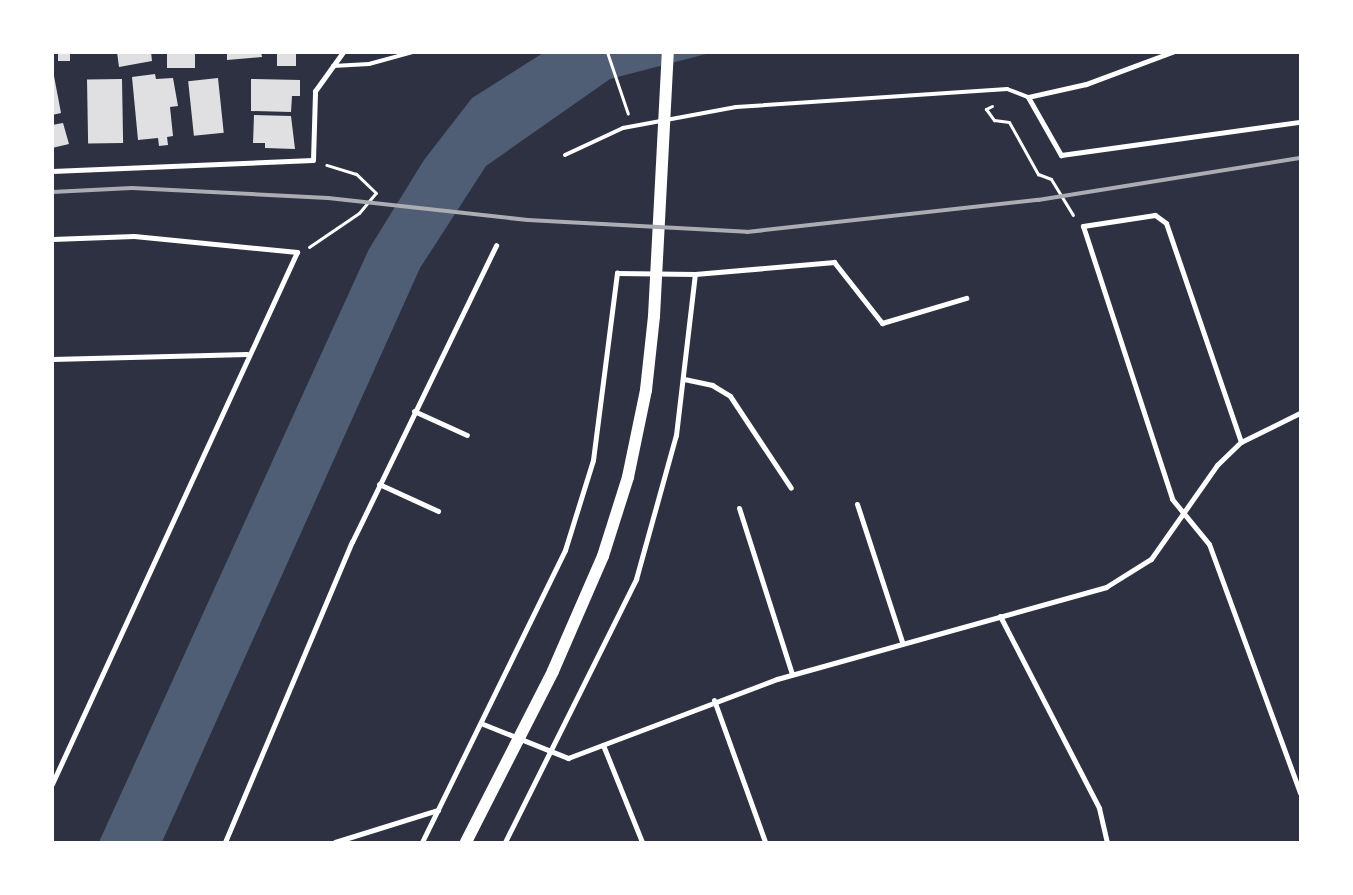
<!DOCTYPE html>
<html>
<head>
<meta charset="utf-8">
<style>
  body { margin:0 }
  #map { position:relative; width:1353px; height:895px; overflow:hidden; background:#2d3142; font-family:Rubik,sans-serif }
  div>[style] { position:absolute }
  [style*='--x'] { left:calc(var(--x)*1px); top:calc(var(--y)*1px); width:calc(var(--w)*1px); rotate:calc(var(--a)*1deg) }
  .water>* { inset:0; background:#4f5d75 }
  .building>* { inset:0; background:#e0e0e3; transform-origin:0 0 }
  .path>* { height:3px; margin:-1.5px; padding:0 1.5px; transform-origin:1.5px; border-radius:1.5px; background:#fff }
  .service>* { height:4px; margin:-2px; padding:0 2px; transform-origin:2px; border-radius:2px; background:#fff }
  .minor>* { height:5px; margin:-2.5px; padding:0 2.5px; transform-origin:2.5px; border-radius:2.5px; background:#fff }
  .primary>* { height:12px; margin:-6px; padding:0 6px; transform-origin:6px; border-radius:6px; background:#fff }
  .rail>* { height:4px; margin:-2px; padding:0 2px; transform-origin:2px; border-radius:2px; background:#abadb3 }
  span { translate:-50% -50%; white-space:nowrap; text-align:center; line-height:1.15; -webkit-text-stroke:4.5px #fff; paint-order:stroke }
  .frame { position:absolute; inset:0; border:54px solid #fff; pointer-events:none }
</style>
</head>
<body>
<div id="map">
  <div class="water">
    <div style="clip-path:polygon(543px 53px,710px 53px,610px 79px,486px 166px,420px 268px,162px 842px,99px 842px,369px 249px,424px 160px,472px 98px)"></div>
  </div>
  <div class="building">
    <div style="left:58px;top:52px;width:12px;height:9px"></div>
    <div style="clip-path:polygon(117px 52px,151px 52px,152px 61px,119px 67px)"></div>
    <div style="left:167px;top:52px;width:28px;height:16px"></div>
    <div style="clip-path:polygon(227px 52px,261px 52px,262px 57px,227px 60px)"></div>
    <div style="left:277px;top:52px;width:19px;height:14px"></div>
    <div style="clip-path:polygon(155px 74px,156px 79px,173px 78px,178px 106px,170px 107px,173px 136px,167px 137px,168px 145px,159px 146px,158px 138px,138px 140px,132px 77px)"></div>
    <div style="clip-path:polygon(54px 76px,61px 113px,52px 115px,52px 77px)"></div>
    <div style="left:218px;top:78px;width:55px;height:30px;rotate:84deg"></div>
    <div style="left:122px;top:79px;width:64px;height:35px;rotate:89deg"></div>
    <div style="clip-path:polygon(251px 79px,300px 80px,300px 96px,292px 96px,291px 112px,251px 111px)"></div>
    <div style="clip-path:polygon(254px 115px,291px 116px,295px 149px,265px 148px,265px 143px,253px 143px)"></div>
    <div style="clip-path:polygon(63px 123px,69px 144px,52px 148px,52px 125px)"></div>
  </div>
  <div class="path">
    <div style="--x:607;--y:52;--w:65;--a:71.3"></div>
    <div style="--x:992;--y:106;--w:7;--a:153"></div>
    <div style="--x:986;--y:109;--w:14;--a:54"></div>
    <div style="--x:994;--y:120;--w:15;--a:8"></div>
    <div style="--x:1009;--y:122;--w:60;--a:60.9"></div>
    <div style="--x:1038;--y:174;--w:14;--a:21"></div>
    <div style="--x:1051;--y:179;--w:42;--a:58.6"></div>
    <div style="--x:309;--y:247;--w:60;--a:-34.2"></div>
    <div style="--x:359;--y:213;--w:26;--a:-50"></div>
    <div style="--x:376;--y:193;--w:28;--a:-136"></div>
    <div style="--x:356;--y:174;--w:31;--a:-163"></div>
  </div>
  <div class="service">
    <div style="--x:333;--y:66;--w:36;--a:-3"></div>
    <div style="--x:369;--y:64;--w:46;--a:-15.3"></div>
    <div style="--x:565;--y:155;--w:64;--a:-25"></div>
    <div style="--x:623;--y:128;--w:115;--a:-10.5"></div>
    <div style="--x:736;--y:107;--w:272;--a:-3.8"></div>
    <div style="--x:1007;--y:89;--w:22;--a:21"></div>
  </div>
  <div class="minor">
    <div style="--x:1172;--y:52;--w:92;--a:159.6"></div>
    <div style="--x:1086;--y:84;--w:59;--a:167.4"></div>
    <div style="--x:1028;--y:97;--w:67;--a:60.4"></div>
    <div style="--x:1061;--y:155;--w:241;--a:-7.9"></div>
    <div style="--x:52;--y:171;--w:261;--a:-2.4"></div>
    <div style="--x:313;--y:160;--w:69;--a:-88.3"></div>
    <div style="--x:315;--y:91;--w:48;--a:-54.3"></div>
    <div style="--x:52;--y:239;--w:82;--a:-2.1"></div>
    <div style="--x:134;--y:236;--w:164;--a:5.6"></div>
    <div style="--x:297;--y:252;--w:586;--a:114.73"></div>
    <div style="--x:52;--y:359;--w:195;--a:-1.5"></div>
    <div style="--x:684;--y:379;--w:29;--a:12"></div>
    <div style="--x:712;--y:385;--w:21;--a:31"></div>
    <div style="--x:730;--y:396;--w:110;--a:56.5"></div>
    <div style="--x:414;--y:411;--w:58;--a:24.4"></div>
    <div style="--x:1241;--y:442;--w:231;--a:-108.9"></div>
    <div style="--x:1166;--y:223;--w:14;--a:-144"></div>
    <div style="--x:1155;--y:215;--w:73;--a:171.3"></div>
    <div style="--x:1083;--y:226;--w:287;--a:71.9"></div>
    <div style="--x:1172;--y:499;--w:58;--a:50.6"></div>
    <div style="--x:1209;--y:544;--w:265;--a:69.9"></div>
    <div style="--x:379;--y:484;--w:65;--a:24.6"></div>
    <div style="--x:857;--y:504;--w:145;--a:71.9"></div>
    <div style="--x:739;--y:508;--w:174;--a:72.3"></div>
    <div style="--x:1000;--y:616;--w:216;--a:62.7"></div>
    <div style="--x:1099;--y:808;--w:35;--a:77"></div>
    <div style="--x:714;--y:700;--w:151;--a:70.2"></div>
    <div style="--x:483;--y:724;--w:92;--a:21.8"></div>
    <div style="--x:568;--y:758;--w:223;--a:-20.7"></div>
    <div style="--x:777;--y:679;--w:342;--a:-15.6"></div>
    <div style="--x:1106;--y:587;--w:53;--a:-31.9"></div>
    <div style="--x:1151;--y:559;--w:115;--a:-54.9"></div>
    <div style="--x:1217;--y:465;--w:33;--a:-44"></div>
    <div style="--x:1241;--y:442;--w:66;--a:-26.2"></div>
    <div style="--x:603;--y:745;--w:105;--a:68.1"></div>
    <div style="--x:225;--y:842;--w:326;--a:-67.1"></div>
    <div style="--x:352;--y:542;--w:330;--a:-64.1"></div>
    <div style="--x:335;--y:842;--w:108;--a:-17.3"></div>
    <div style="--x:422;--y:842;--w:325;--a:-63.9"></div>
    <div style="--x:565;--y:550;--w:94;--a:-72.7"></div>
    <div style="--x:593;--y:460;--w:189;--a:-82.7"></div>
    <div style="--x:617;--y:273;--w:78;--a:0.7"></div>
    <div style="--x:695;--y:274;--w:140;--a:-4.9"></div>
    <div style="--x:834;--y:262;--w:78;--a:51.8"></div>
    <div style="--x:882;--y:323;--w:88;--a:-16.6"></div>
    <div style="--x:505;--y:842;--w:294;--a:-63.5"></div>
    <div style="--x:636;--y:579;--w:149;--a:-74.5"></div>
    <div style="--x:676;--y:435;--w:162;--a:-83.3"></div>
  </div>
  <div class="primary">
    <div style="--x:466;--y:842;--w:192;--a:-63"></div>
    <div style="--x:553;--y:671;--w:125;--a:-66.5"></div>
    <div style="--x:603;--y:556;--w:83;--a:-72.4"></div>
    <div style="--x:628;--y:477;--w:89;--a:-78.3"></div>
    <div style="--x:646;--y:390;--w:74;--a:-83.8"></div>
    <div style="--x:654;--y:316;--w:264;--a:-87"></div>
  </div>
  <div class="rail">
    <div style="--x:52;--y:192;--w:80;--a:-2.9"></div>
    <div style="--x:132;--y:188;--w:196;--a:2.9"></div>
    <div style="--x:328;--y:198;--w:201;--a:6.3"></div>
    <div style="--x:528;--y:220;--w:219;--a:3.1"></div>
    <div style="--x:747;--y:232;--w:293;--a:-6.3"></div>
    <div style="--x:1038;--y:200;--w:265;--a:-9.1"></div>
  </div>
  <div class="frame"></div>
</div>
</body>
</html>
